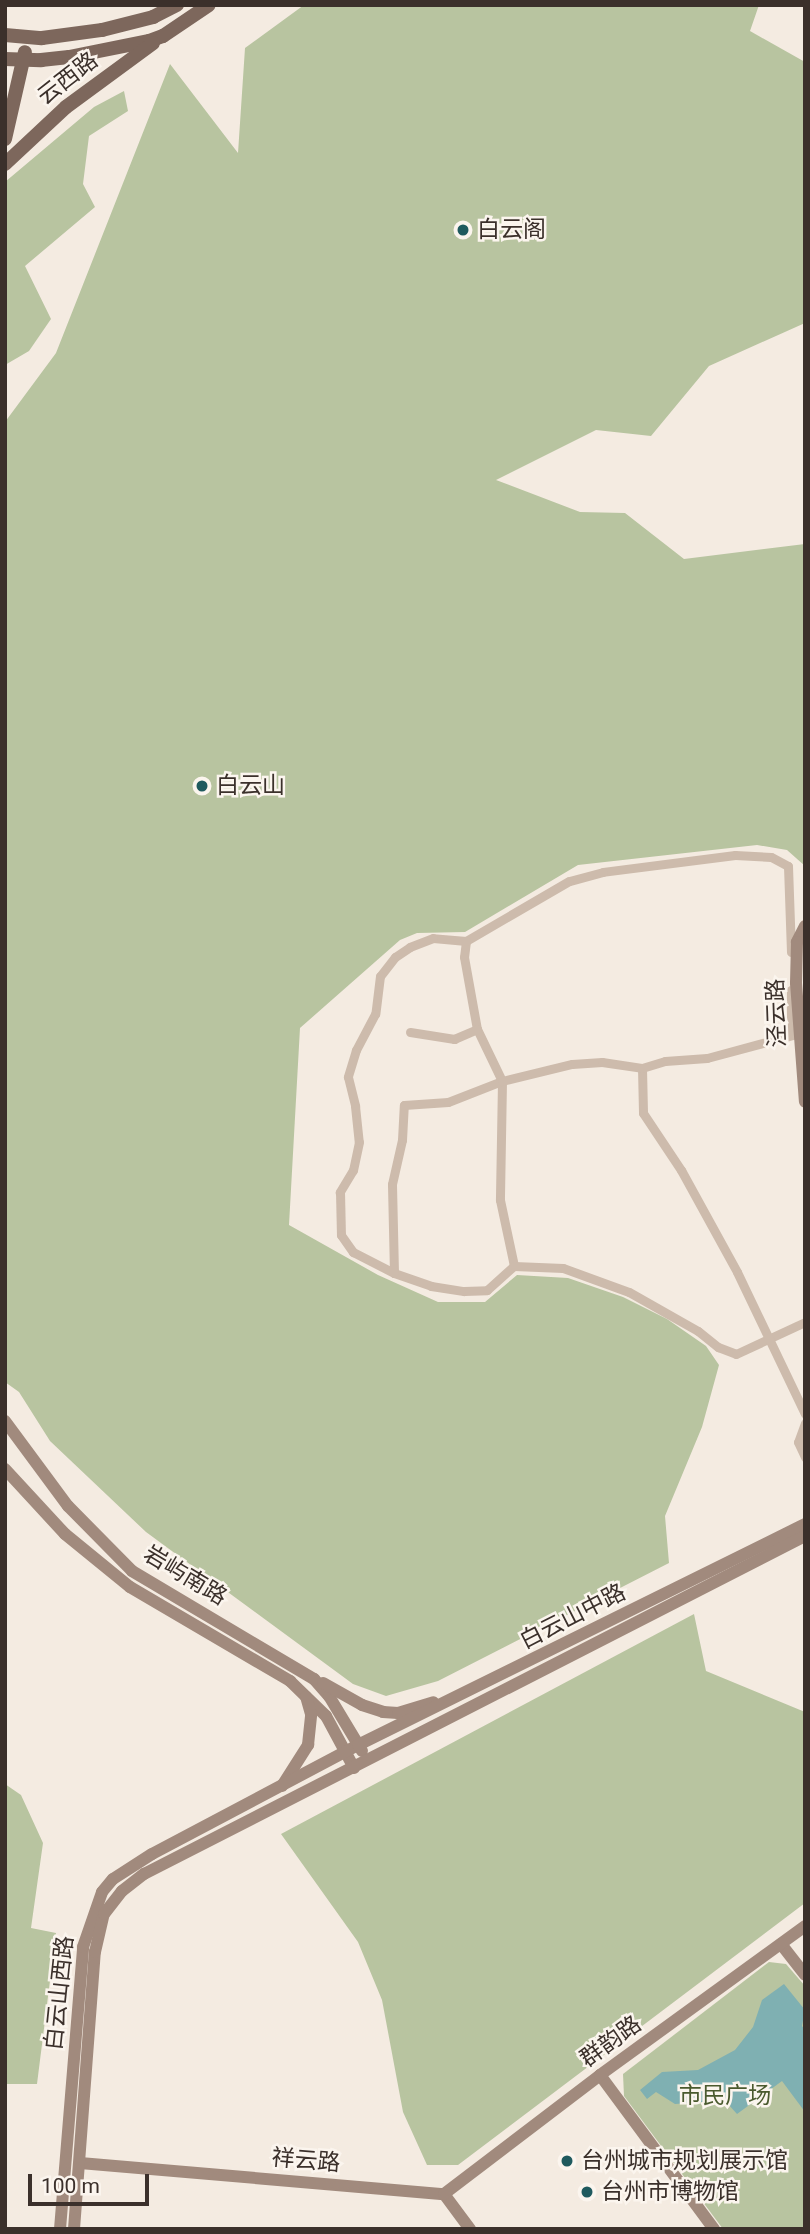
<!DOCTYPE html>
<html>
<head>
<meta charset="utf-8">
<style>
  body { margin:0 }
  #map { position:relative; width:810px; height:2234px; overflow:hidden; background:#f4ebe1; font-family:Roboto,"Noto Sans SC",sans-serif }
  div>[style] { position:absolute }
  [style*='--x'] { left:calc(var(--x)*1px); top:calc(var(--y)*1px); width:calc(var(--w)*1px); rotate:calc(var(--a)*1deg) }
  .green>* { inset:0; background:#b8c4a0 }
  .water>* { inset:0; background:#7fb0b2 }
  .street>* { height:9px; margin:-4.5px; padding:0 4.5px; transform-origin:4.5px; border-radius:4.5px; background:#cdbbac }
  .secondary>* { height:12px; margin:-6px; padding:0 6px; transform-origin:6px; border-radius:6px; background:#a18a7d }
  .primary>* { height:14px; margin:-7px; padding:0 7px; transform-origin:7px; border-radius:7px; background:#7d675c }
  .dots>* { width:19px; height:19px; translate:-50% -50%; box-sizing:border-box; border:4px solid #fbf5ee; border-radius:50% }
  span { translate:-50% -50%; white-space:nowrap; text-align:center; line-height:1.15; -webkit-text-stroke:5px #fbf5ee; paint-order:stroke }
  .street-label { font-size:23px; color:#3b302b }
  .poi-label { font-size:23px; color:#3b302b }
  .left { translate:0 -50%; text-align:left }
  .park-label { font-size:23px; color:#4a5a2e }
  .frame { position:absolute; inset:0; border:7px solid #3b302b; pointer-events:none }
  .scale { position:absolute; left:28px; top:2174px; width:121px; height:32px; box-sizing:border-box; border:4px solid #3b302b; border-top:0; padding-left:9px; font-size:21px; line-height:24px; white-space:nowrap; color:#3b302b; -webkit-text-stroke:5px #fbf5ee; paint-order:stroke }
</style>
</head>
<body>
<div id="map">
  <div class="green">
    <div style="clip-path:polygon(304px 5px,759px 5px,750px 31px,805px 62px,805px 323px,709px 366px,651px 436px,596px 430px,496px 480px,580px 512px,625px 513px,684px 559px,805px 544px,805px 866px,787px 850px,757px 845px,578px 865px,465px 932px,417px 933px,400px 940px,300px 1028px,289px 1225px,378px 1275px,438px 1302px,485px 1302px,517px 1275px,568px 1278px,623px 1297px,667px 1319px,706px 1346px,719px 1365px,702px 1427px,665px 1516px,669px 1563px,438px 1681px,386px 1696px,353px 1684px,146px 1532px,50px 1441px,19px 1392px,5px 1382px,5px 422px,56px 353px,170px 64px,238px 153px,245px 48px)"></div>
    <div style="clip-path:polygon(124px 91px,128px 111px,89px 136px,83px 184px,95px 207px,25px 266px,51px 319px,29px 351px,5px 365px,5px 182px,94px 107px)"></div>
    <div style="clip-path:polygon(694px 1614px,706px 1671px,805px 1712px,805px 1903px,458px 2165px,427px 2165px,403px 2112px,382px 2000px,358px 1942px,281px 1834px)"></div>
    <div style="clip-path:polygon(5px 1784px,21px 1795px,43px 1843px,31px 1928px,56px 1933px,37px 2084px,5px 2084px)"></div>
    <div style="clip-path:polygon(769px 1962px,786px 1964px,805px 1986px,805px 2229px,723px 2229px,624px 2096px,623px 2074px)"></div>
  </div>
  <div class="water">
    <div style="clip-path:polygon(784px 1984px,805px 2010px,802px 2026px,805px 2030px,805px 2112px,782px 2081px,737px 2114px,728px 2104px,718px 2101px,675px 2104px,656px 2092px,647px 2099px,640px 2090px,662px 2072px,698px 2070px,735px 2050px,753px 2027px,762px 2000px)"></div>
  </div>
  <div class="street">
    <div style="--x:466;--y:941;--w:16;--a:97"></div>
    <div style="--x:464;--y:957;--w:73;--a:79.8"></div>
    <div style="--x:477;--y:1029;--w:58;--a:64.3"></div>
    <div style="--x:502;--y:1081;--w:119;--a:91"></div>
    <div style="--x:500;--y:1200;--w:67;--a:78"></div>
    <div style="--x:791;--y:952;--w:86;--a:-92"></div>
    <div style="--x:788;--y:866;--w:19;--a:-152"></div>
    <div style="--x:771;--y:857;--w:36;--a:-177"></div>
    <div style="--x:735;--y:855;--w:133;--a:172.7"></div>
    <div style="--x:603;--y:872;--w:35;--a:165"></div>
    <div style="--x:569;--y:881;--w:119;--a:149.8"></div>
    <div style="--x:466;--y:941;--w:33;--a:-175"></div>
    <div style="--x:433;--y:938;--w:25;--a:159"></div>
    <div style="--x:410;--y:947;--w:18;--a:146"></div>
    <div style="--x:395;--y:957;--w:24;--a:128"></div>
    <div style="--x:380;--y:976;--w:38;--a:97"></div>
    <div style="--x:375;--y:1014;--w:41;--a:117.8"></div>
    <div style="--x:356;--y:1050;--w:28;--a:107"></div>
    <div style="--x:348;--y:1077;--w:30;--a:76"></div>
    <div style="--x:355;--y:1106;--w:36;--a:84"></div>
    <div style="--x:359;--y:1142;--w:29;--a:102"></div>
    <div style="--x:353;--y:1170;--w:26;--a:121"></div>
    <div style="--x:340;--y:1192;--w:43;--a:88.7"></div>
    <div style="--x:341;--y:1235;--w:21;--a:55"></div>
    <div style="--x:353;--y:1252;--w:46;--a:27.1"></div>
    <div style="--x:394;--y:1273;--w:39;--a:19"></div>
    <div style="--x:431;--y:1286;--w:33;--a:9"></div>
    <div style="--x:464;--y:1291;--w:23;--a:-2"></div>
    <div style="--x:487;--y:1290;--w:36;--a:-42"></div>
    <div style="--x:514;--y:1266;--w:49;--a:2.3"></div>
    <div style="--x:563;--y:1268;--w:70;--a:20"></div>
    <div style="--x:629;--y:1292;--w:79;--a:29.5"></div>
    <div style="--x:698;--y:1331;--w:26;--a:39"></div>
    <div style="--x:718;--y:1347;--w:19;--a:21"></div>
    <div style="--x:736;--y:1354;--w:76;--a:-24.9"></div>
    <div style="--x:410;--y:1032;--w:45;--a:9"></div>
    <div style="--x:454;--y:1039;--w:25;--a:-23"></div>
    <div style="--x:791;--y:1034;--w:44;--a:-90"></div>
    <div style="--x:642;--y:1068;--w:45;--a:88.7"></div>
    <div style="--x:643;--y:1113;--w:69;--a:56.3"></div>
    <div style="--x:681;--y:1170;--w:116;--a:61.2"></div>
    <div style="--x:737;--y:1272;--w:157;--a:64.4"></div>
    <div style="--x:394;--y:1273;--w:89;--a:-91.3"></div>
    <div style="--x:392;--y:1184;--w:45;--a:-77.2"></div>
    <div style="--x:402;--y:1140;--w:35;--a:-87"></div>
    <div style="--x:404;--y:1105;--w:44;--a:-3.9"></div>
    <div style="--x:448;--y:1102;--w:58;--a:-21.3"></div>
    <div style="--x:502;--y:1081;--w:72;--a:-13.7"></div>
    <div style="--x:572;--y:1064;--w:30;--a:-4"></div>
    <div style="--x:602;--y:1062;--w:40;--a:8.5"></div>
    <div style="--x:642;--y:1068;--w:24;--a:-17"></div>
    <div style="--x:665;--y:1061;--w:42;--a:-4.1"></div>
    <div style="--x:707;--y:1058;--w:92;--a:-15.1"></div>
    <div style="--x:805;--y:1423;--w:20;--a:110"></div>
    <div style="--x:798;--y:1442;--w:17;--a:65"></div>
  </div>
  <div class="secondary">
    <div style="--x:805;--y:926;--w:18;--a:117"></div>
    <div style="--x:797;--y:942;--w:41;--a:91.4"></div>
    <div style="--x:796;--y:983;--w:119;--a:85.7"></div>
    <div style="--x:5;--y:1421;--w:106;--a:53.5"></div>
    <div style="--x:68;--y:1506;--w:91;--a:45.4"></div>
    <div style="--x:132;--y:1571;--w:212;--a:30.7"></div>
    <div style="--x:314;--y:1679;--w:23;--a:49"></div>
    <div style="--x:329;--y:1696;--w:64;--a:59"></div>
    <div style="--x:5;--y:1469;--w:88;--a:47.3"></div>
    <div style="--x:65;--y:1534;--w:84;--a:39.2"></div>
    <div style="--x:130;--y:1587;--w:186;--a:30.4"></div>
    <div style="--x:290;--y:1681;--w:50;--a:44.2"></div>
    <div style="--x:326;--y:1716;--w:59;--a:61.7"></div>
    <div style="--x:323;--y:1683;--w:45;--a:29.4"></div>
    <div style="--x:362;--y:1705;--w:22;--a:18"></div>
    <div style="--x:383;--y:1712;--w:15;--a:4"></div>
    <div style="--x:398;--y:1713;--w:37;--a:-17"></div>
    <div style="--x:282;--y:1786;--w:49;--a:-57.6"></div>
    <div style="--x:308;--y:1745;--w:31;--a:-84"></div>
    <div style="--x:311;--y:1714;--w:18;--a:-106"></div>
    <div style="--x:781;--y:1944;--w:39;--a:52"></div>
    <div style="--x:600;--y:2075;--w:192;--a:53.5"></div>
    <div style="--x:80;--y:2163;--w:365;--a:4.9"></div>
    <div style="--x:444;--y:2194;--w:44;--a:53.4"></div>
    <div style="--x:444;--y:2194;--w:196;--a:-37.3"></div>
    <div style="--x:600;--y:2075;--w:253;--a:-36"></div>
    <div style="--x:60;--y:2229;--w:283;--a:-85.3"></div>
    <div style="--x:83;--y:1947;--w:58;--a:-70.9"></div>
    <div style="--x:102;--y:1892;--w:17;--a:-50"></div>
    <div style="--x:113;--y:1879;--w:46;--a:-32.7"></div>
    <div style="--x:152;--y:1854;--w:233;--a:-27.9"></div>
    <div style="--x:358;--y:1745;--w:499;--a:-26.3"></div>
    <div style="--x:74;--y:2229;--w:278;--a:-85.7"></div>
    <div style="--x:95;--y:1952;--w:39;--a:-77"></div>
    <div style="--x:104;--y:1914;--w:29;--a:-52"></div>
    <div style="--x:122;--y:1891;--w:28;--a:-38"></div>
    <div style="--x:144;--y:1874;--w:742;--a:-27.08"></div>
  </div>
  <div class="primary">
    <div style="--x:5;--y:35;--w:37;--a:5"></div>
    <div style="--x:42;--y:38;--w:61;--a:-7.6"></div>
    <div style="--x:102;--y:30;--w:53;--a:-14.3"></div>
    <div style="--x:153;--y:17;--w:27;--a:-27"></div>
    <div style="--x:5;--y:59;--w:36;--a:2"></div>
    <div style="--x:41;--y:60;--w:28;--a:-6"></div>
    <div style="--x:69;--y:57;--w:82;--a:-11.3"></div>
    <div style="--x:149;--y:41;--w:15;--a:-20"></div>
    <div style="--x:163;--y:36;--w:55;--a:-34"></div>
    <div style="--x:5;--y:139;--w:89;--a:-77.1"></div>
    <div style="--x:5;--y:164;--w:83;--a:-43.1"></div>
    <div style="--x:66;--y:107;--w:108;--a:-36.3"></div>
  </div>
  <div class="dots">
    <div style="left:463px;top:230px;background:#1f5a5e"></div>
    <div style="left:202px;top:786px;background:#1f5a5e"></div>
    <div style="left:567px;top:2161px;background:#1f5a5e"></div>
    <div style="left:587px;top:2192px;background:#1f5a5e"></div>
  </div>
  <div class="street-label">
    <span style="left:68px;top:79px;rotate:-38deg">云西路</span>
    <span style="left:777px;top:1013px;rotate:-92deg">泾云路</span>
    <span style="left:185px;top:1576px;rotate:31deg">岩屿南路</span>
    <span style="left:573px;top:1617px;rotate:-27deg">白云山中路</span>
    <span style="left:60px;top:1993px;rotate:-84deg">白云山西路</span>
    <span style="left:611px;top:2042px;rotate:-36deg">群韵路</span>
    <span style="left:306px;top:2161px;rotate:5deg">祥云路</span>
  </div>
  <div class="poi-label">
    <span class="left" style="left:477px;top:230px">白云阁</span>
    <span class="left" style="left:216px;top:786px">白云山</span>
    <span class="left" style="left:581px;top:2161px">台州城市规划展示馆</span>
    <span class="left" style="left:601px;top:2192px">台州市博物馆</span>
  </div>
  <div class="park-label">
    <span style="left:725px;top:2096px">市民广场</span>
  </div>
  <div class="frame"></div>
  <div class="scale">100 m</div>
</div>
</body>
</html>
